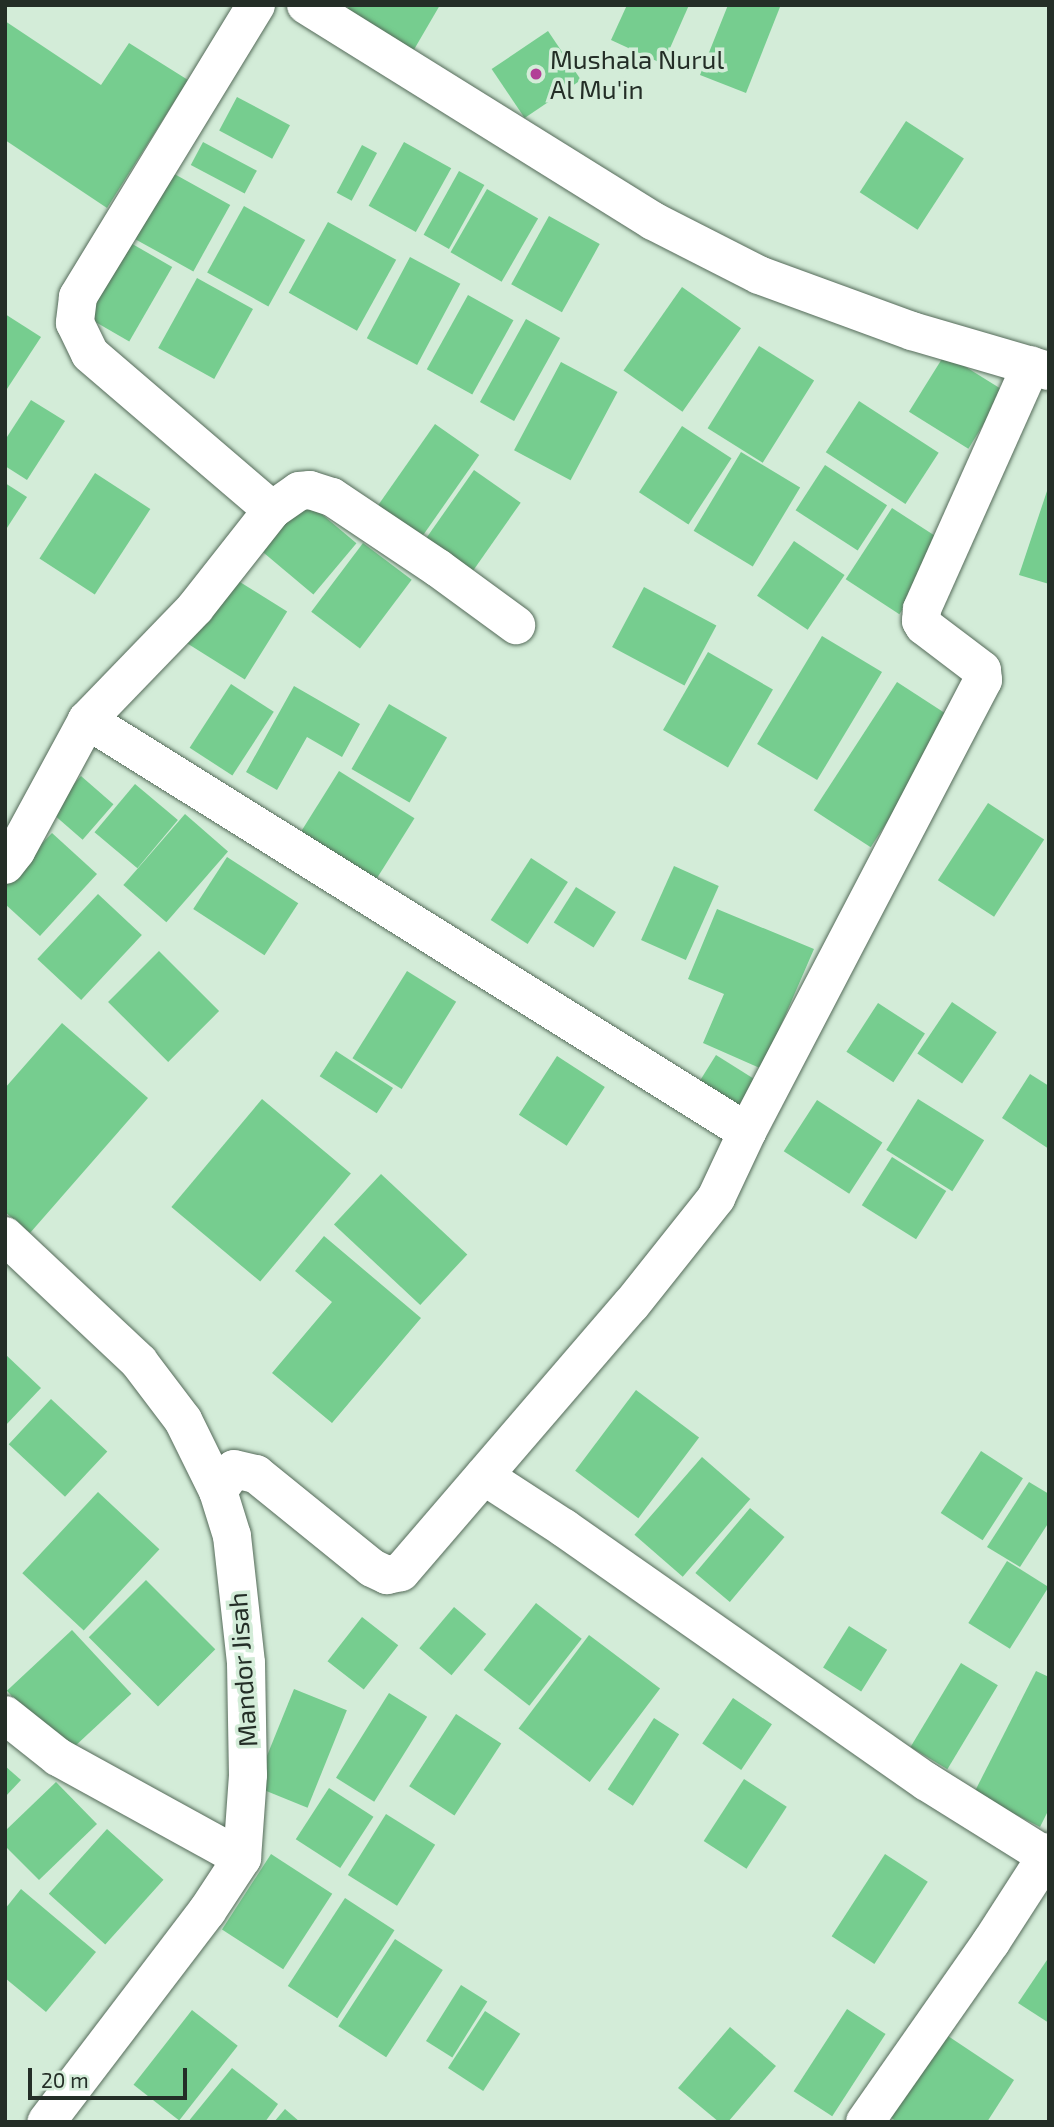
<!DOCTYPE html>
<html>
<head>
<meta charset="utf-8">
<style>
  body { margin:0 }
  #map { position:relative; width:1054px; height:2127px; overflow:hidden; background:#d3ecd8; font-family:"Exo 2",sans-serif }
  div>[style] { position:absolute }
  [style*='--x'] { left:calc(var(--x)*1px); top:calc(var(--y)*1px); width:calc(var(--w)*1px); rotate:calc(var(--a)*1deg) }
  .building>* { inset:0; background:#76cd8f; transform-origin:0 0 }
  .roads { filter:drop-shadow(0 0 2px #556b5a) drop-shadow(0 0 2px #556b5a) }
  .minor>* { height:38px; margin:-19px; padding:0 19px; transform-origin:19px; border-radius:19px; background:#fff }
  .dots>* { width:19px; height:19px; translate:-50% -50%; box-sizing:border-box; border:4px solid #d3ecd8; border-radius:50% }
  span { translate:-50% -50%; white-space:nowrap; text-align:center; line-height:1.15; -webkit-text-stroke:7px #d3ecd8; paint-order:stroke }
  .poi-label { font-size:26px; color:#242e27 }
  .left { translate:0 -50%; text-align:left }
  .street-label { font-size:26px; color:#242e27 }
  .frame { position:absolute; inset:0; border:7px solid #242e27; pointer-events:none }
  .scale { position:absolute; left:28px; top:2068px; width:159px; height:32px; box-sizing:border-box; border:4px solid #242e27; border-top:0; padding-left:9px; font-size:21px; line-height:24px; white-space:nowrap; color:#242e27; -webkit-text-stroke:5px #d3ecd8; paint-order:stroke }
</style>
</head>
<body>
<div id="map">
  <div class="building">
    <div style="clip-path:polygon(350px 5px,440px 5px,412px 53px,344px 14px)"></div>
    <div style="clip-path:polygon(627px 5px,689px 5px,663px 64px,611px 40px)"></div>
    <div style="clip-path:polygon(728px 5px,780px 7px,746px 93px,700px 75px)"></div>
    <div style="clip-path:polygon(5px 21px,101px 85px,129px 43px,188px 80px,107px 208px,5px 140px)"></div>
    <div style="left:548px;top:31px;width:59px;height:68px;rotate:56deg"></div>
    <div style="left:237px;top:97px;width:60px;height:38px;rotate:28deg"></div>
    <div style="left:906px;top:121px;width:69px;height:85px;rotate:33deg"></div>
    <div style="left:203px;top:142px;width:61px;height:26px;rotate:28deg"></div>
    <div style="left:404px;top:142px;width:54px;height:73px;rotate:29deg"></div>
    <div style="left:362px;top:145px;width:17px;height:54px;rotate:28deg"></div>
    <div style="left:169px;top:171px;width:70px;height:76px;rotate:29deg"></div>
    <div style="left:459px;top:171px;width:29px;height:73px;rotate:29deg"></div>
    <div style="left:487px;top:189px;width:59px;height:73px;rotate:30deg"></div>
    <div style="left:244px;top:206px;width:70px;height:76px;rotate:29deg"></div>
    <div style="left:549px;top:216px;width:58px;height:78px;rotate:29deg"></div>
    <div style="left:328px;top:222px;width:78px;height:81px;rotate:29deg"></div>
    <div style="left:122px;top:238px;width:58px;height:86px;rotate:30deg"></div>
    <div style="left:410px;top:257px;width:57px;height:92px;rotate:28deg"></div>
    <div style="left:197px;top:278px;width:64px;height:80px;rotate:29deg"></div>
    <div style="left:682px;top:287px;width:72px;height:102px;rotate:35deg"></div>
    <div style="left:468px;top:295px;width:52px;height:85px;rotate:29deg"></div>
    <div style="clip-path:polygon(5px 314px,41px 337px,5px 392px)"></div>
    <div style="left:526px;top:319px;width:39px;height:95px;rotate:29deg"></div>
    <div style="left:759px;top:346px;width:65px;height:97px;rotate:32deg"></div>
    <div style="left:945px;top:354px;width:70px;height:68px;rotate:32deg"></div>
    <div style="left:561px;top:362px;width:64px;height:100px;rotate:28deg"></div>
    <div style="clip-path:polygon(31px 400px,65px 421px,27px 480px,5px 466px,5px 440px)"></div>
    <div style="left:859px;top:401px;width:95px;height:61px;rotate:33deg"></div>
    <div style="left:435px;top:424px;width:54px;height:105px;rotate:35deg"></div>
    <div style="left:682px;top:426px;width:59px;height:79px;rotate:33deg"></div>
    <div style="left:741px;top:452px;width:69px;height:92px;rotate:31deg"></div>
    <div style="left:825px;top:465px;width:74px;height:54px;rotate:33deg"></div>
    <div style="left:474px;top:470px;width:57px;height:84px;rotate:35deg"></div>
    <div style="left:95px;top:473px;width:66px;height:102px;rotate:33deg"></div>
    <div style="clip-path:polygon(5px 483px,27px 497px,5px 531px)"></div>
    <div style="clip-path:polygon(1049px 485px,1049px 584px,1019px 575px)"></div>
    <div style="left:299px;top:495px;width:75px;height:67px;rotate:40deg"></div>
    <div style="left:892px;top:508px;width:64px;height:85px;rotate:33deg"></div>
    <div style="left:794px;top:541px;width:61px;height:66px;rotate:34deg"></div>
    <div style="left:363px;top:543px;width:61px;height:86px;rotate:37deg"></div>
    <div style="left:227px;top:574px;width:71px;height:80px;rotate:32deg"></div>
    <div style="left:644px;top:587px;width:82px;height:68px;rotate:28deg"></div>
    <div style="left:822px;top:636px;width:70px;height:126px;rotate:31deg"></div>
    <div style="left:708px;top:652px;width:75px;height:90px;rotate:30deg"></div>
    <div style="left:897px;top:682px;width:68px;height:153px;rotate:33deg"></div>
    <div style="left:231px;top:684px;width:51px;height:76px;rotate:33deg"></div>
    <div style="clip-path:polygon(294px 686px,360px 724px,342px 757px,307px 737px,277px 790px,246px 772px)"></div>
    <div style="left:389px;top:704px;width:67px;height:75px;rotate:30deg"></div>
    <div style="left:339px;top:771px;width:89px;height:80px;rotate:32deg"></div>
    <div style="left:81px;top:776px;width:43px;height:47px;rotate:41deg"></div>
    <div style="left:135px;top:784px;width:56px;height:63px;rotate:40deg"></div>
    <div style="left:988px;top:803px;width:67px;height:92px;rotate:33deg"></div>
    <div style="left:185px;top:814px;width:57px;height:94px;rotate:41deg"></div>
    <div style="clip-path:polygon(52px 833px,97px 874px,40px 936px,5px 904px,5px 882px)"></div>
    <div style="left:227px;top:857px;width:85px;height:62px;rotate:33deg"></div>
    <div style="left:531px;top:858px;width:44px;height:74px;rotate:33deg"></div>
    <div style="left:674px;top:866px;width:49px;height:81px;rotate:24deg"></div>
    <div style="left:576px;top:887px;width:47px;height:42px;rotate:32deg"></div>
    <div style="left:98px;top:894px;width:60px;height:89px;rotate:43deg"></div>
    <div style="clip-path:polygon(717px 909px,814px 949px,762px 1069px,703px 1043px,724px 994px,688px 979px)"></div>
    <div style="left:159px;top:951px;width:85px;height:72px;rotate:45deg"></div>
    <div style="left:407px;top:971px;width:58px;height:103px;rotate:32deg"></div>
    <div style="left:952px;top:1002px;width:54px;height:62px;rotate:34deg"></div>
    <div style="left:878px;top:1003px;width:56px;height:58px;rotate:33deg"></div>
    <div style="clip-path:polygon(62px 1023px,148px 1098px,30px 1233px,5px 1212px,5px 1088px)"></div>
    <div style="left:336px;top:1051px;width:68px;height:30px;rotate:33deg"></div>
    <div style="left:716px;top:1055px;width:46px;height:45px;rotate:32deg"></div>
    <div style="left:557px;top:1056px;width:57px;height:70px;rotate:33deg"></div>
    <div style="clip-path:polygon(1030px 1074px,1049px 1086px,1049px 1149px,1002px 1118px)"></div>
    <div style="left:262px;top:1099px;width:116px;height:141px;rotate:40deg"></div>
    <div style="left:918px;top:1099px;width:78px;height:60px;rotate:32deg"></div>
    <div style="left:817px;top:1100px;width:78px;height:61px;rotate:33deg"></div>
    <div style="left:892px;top:1157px;width:64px;height:57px;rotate:32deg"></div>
    <div style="left:381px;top:1174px;width:118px;height:69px;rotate:43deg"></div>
    <div style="clip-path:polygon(324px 1236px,421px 1318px,332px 1423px,272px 1373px,332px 1302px,295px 1271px)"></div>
    <div style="clip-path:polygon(5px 1354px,41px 1388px,5px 1426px)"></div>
    <div style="left:636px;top:1390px;width:79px;height:101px;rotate:37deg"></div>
    <div style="left:51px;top:1399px;width:77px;height:62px;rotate:43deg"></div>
    <div style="left:981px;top:1451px;width:50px;height:74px;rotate:33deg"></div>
    <div style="left:702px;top:1457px;width:64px;height:103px;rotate:41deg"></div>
    <div style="clip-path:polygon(1029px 1482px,1049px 1494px,1049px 1522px,1020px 1567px,987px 1547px)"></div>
    <div style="left:98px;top:1492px;width:84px;height:111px;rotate:43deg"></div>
    <div style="left:750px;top:1508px;width:45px;height:85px;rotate:40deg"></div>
    <div style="left:1007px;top:1561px;width:49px;height:73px;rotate:32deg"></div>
    <div style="left:146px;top:1580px;width:98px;height:81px;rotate:45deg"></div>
    <div style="left:536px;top:1603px;width:58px;height:85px;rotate:38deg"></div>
    <div style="left:454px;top:1607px;width:42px;height:54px;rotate:40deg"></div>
    <div style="left:362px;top:1617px;width:46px;height:56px;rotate:38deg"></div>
    <div style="left:849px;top:1626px;width:45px;height:49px;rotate:32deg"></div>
    <div style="left:72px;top:1630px;width:87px;height:89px;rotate:47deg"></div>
    <div style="left:589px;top:1635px;width:89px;height:117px;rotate:37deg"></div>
    <div style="left:961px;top:1663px;width:43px;height:98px;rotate:31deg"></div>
    <div style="clip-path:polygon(1036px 1671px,1049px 1677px,1049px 1809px,1040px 1827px,974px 1793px)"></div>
    <div style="left:294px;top:1689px;width:57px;height:105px;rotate:22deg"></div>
    <div style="left:389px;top:1693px;width:45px;height:100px;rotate:32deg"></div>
    <div style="left:733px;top:1698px;width:47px;height:55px;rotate:34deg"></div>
    <div style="left:456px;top:1714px;width:54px;height:86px;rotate:33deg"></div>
    <div style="left:654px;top:1718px;width:30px;height:85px;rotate:33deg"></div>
    <div style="clip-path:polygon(5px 1766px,21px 1780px,5px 1797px)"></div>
    <div style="left:744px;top:1779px;width:51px;height:74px;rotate:33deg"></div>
    <div style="clip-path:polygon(56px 1782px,97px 1824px,39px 1880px,5px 1846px,5px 1831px)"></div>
    <div style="left:329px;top:1788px;width:53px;height:61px;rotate:33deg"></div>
    <div style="left:386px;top:1814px;width:58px;height:72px;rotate:32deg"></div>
    <div style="left:107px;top:1829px;width:76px;height:87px;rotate:42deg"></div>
    <div style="left:271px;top:1854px;width:73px;height:90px;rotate:33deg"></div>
    <div style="left:885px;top:1854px;width:51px;height:98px;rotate:33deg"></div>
    <div style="clip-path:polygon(21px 1889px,96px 1952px,46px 2012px,5px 1978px,5px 1909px)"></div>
    <div style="left:345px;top:1898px;width:59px;height:105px;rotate:33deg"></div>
    <div style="left:395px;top:1939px;width:57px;height:104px;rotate:33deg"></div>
    <div style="clip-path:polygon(1049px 1957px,1049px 2023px,1018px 2003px)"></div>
    <div style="left:461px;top:1985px;width:31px;height:66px;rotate:32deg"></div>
    <div style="left:847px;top:2009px;width:46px;height:98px;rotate:33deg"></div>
    <div style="left:192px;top:2010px;width:58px;height:95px;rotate:38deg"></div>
    <div style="left:485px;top:2011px;width:42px;height:68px;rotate:33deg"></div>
    <div style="clip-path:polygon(730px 2027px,776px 2066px,728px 2122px,719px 2122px,678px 2088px)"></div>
    <div style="clip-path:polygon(942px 2032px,1014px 2080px,987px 2122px,897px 2122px,887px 2115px)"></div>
    <div style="clip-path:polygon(232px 2068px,278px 2104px,265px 2122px,188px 2122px)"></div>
    <div style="clip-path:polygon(285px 2109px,300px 2122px,274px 2122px)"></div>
  </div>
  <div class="roads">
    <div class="minor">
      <div style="--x:256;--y:5;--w:342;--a:121.4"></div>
      <div style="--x:78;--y:297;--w:26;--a:97"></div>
      <div style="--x:75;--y:323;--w:34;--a:64"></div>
      <div style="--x:90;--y:354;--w:240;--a:40.6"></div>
      <div style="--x:306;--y:5;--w:409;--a:31.9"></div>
      <div style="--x:653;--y:221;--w:119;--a:27"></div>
      <div style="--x:759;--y:275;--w:163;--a:20.1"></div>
      <div style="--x:912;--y:331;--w:143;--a:16.3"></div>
      <div style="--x:87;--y:720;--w:778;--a:31.97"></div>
      <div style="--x:5;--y:865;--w:18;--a:-52"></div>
      <div style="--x:16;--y:851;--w:149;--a:-61.5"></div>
      <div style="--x:87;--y:720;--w:156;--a:-46"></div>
      <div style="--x:195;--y:608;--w:125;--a:-51.8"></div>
      <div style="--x:272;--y:510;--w:33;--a:-35"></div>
      <div style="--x:299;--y:491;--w:11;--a:-5"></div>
      <div style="--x:310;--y:490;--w:23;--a:18"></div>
      <div style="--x:332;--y:497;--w:128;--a:33.8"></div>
      <div style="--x:438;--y:568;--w:97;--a:36.2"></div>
      <div style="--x:5;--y:1236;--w:184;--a:43.2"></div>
      <div style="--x:139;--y:1362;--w:73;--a:52.8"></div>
      <div style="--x:183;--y:1420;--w:79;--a:63.8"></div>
      <div style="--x:218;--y:1491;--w:47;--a:72.7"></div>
      <div style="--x:232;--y:1536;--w:128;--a:83.7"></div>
      <div style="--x:246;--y:1663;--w:112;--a:89"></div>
      <div style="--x:248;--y:1775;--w:83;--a:94.1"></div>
      <div style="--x:242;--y:1858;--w:64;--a:123.4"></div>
      <div style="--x:207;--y:1911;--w:265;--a:127.3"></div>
      <div style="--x:484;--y:1476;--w:95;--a:33"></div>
      <div style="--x:564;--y:1528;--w:443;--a:35"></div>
      <div style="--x:927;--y:1782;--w:140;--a:31.9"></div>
      <div style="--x:218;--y:1491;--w:27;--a:-54"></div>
      <div style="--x:234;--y:1469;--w:23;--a:13"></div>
      <div style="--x:256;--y:1474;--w:149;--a:39"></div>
      <div style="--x:372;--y:1568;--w:17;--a:25"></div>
      <div style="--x:387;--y:1575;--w:14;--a:-12"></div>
      <div style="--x:401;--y:1572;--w:352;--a:-49.3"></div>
      <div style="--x:631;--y:1305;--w:137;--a:-51.5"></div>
      <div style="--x:716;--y:1198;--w:73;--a:-64.8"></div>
      <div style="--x:747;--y:1132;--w:510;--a:-62.43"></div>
      <div style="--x:983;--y:680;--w:10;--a:-96"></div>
      <div style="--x:982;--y:670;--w:73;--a:-142.8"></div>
      <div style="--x:924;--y:626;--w:6;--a:-121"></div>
      <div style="--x:921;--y:621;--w:12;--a:-85"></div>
      <div style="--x:922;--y:609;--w:267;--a:-65.9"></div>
      <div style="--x:5;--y:1715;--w:68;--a:38.4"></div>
      <div style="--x:58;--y:1757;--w:210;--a:28.8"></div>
      <div style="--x:865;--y:2122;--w:220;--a:-55"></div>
      <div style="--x:991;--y:1942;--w:107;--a:-57.2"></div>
    </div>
  </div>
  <div class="dots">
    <div style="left:536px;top:74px;background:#b23e97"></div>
  </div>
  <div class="poi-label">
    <span class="left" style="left:550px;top:74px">Mushala Nurul<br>Al Mu'in</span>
  </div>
  <div class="street-label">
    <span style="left:242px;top:1670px;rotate:-94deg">Mandor Jisah</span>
  </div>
  <div class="frame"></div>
  <div class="scale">20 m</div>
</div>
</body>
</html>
